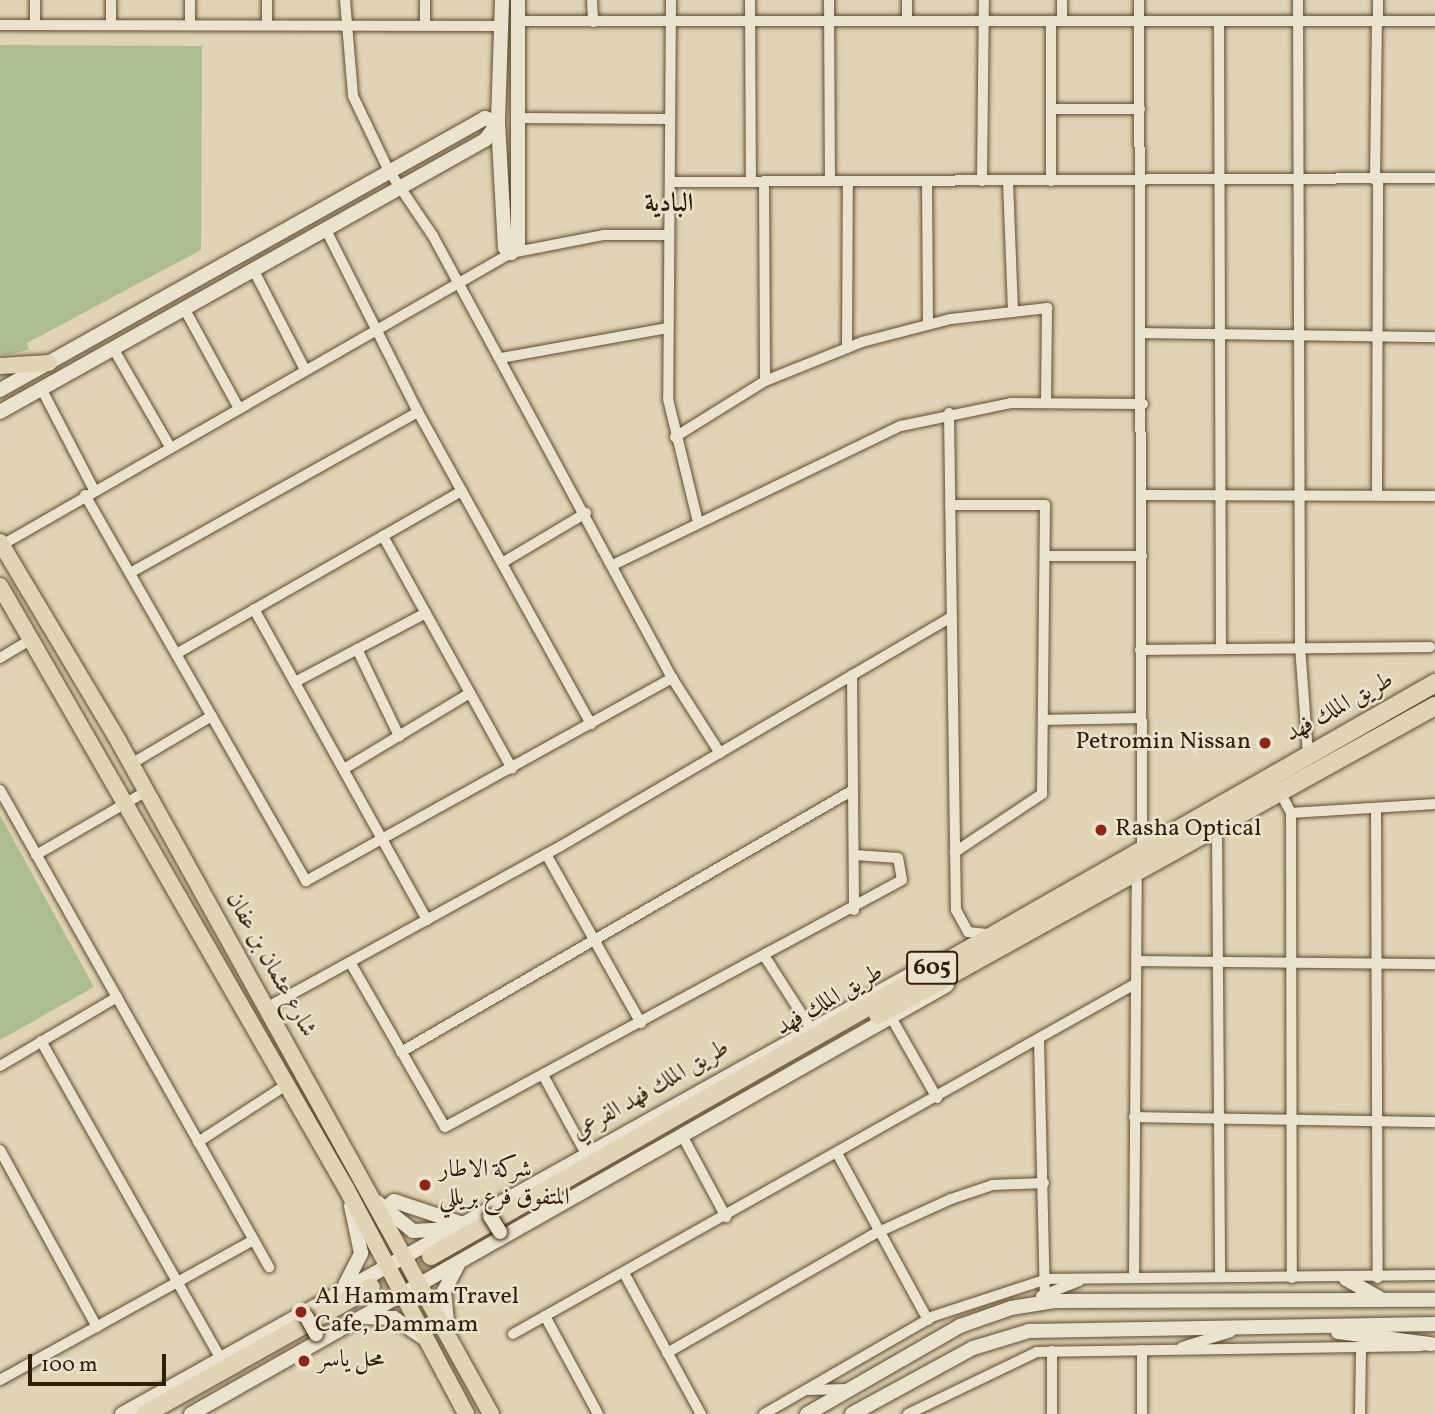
<!DOCTYPE html>
<html>
<head>
<meta charset="utf-8">
<style>
  body { margin:0 }
  #map { position:relative; width:1435px; height:1414px; overflow:hidden; background:#e0d4b4; font-family:Vollkorn,Amiri,serif }
  div>[style] { position:absolute }
  [style*='--x'] { left:calc(var(--x)*1px); top:calc(var(--y)*1px); width:calc(var(--w)*1px); rotate:calc(var(--a)*1deg) }
  .green>* { inset:0; background:#aebd90 }
  .highway-tunnel>* { height:18px; margin-top:-9px; transform-origin:0; background:repeating-linear-gradient(90deg,#bdaf91 0 18px,transparent 0 27px) }
  .roads { filter:drop-shadow(0 0 2px #5e4b30) drop-shadow(0 0 2px #5e4b30) }
  .street>* { height:10px; margin:-5px; padding:0 5px; transform-origin:5px; border-radius:5px; background:#ebe3ce }
  .secondary>* { height:14px; margin:-7px; padding:0 7px; transform-origin:7px; border-radius:7px; background:#ebe3ce }
  .primary>* { height:16px; margin:-8px; padding:0 8px; transform-origin:8px; border-radius:8px; background:#e0d4b4 }
  .highway>* { height:18px; margin:-9px; padding:0 9px; transform-origin:9px; border-radius:9px; background:#e0d4b4 }
  .bridges { filter:drop-shadow(0 0 2px #331d04) drop-shadow(0 0 2px #331d04) }
  .secondary-bridge>* { height:14px; margin:-7px; padding:0 7px; transform-origin:7px; border-radius:7px; background:#ebe3ce }
  .dots>* { width:19px; height:19px; translate:-50% -50%; box-sizing:border-box; border:4px solid #ebe3ce; border-radius:50% }
  span { translate:-50% -50%; white-space:nowrap; text-align:center; line-height:1.15; -webkit-text-stroke:5px #ebe3ce; paint-order:stroke }
  .shield-label span { padding:2px 5px; background:#ebe3ce; border:2px solid; border-radius:5px; -webkit-text-stroke-width:0 }
  .shield-label { font-size:23px; color:#331d04; font-weight:700 }
  .street-label { font-size:24px; color:#331d04 }
  .poi-label { font-size:24px; color:#331d04 }
  .right { translate:-100% -50%; text-align:right }
  .left { translate:0 -50%; text-align:left }
  .neighbourhood-label { font-size:26px; color:#331d04; font-weight:700 }
  .scale { position:absolute; left:28px; top:1354px; width:138px; height:32px; box-sizing:border-box; border:4px solid #331d04; border-top:0; padding-left:9px; font-size:21px; line-height:24px; white-space:nowrap; color:#331d04; -webkit-text-stroke:5px #ebe3ce; paint-order:stroke }
</style>
</head>
<body>
<div id="map">
  <div class="green">
    <div style="clip-path:polygon(0 45px,202px 46px,201px 250px,27px 343px,29px 350px,5px 355px,0 354px)"></div>
    <div style="clip-path:polygon(0 815px,94px 987px,0 1040px)"></div>
  </div>
  <div class="highway-tunnel">
    <div style="--x:374;--y:1293;--w:68;--a:-26.2"></div>
  </div>
  <div class="roads">
    <div class="street">
      <div style="--x:35;--y:0;--w:24;--a:90"></div>
      <div style="--x:111;--y:0;--w:23;--a:90"></div>
      <div style="--x:190;--y:0;--w:23;--a:90"></div>
      <div style="--x:345;--y:0;--w:96;--a:85.2"></div>
      <div style="--x:353;--y:96;--w:83;--a:64.4"></div>
      <div style="--x:389;--y:171;--w:78;--a:55.9"></div>
      <div style="--x:433;--y:236;--w:502;--a:61.6"></div>
      <div style="--x:672;--y:678;--w:89;--a:57.4"></div>
      <div style="--x:425;--y:0;--w:25;--a:90"></div>
      <div style="--x:592;--y:0;--w:22;--a:87"></div>
      <div style="--x:671;--y:0;--w:399;--a:90.4"></div>
      <div style="--x:668;--y:399;--w:127;--a:76.3"></div>
      <div style="--x:750;--y:0;--w:181;--a:89.7"></div>
      <div style="--x:829;--y:0;--w:181;--a:89.7"></div>
      <div style="--x:1139;--y:0;--w:848;--a:89.8"></div>
      <div style="--x:1298;--y:0;--w:646;--a:89.82"></div>
      <div style="--x:1300;--y:646;--w:108;--a:85.8"></div>
      <div style="--x:518;--y:21;--w:917;--a:0"></div>
      <div style="--x:907;--y:21;--w:21;--a:-90"></div>
      <div style="--x:1062;--y:21;--w:21;--a:-90"></div>
      <div style="--x:1219;--y:21;--w:626;--a:89.82"></div>
      <div style="--x:1378;--y:21;--w:21;--a:-90"></div>
      <div style="--x:267;--y:24;--w:24;--a:-90"></div>
      <div style="--x:0;--y:25;--w:502;--a:0.11"></div>
      <div style="--x:1051;--y:109;--w:89;--a:0"></div>
      <div style="--x:518;--y:118;--w:152;--a:0.4"></div>
      <div style="--x:1375;--y:180;--w:159;--a:-89.3"></div>
      <div style="--x:764;--y:181;--w:200;--a:89.7"></div>
      <div style="--x:927;--y:181;--w:143;--a:89.6"></div>
      <div style="--x:982;--y:181;--w:181;--a:-89.4"></div>
      <div style="--x:1008;--y:181;--w:131;--a:87.8"></div>
      <div style="--x:1051;--y:181;--w:160;--a:-90"></div>
      <div style="--x:670;--y:182;--w:765;--a:-0.3"></div>
      <div style="--x:326;--y:230;--w:204;--a:63.2"></div>
      <div style="--x:418;--y:412;--w:357;--a:61"></div>
      <div style="--x:253;--y:269;--w:111;--a:62.7"></div>
      <div style="--x:184;--y:308;--w:111;--a:61.3"></div>
      <div style="--x:1142;--y:333;--w:293;--a:0.8"></div>
      <div style="--x:113;--y:348;--w:112;--a:60"></div>
      <div style="--x:847;--y:348;--w:167;--a:-89.7"></div>
      <div style="--x:501;--y:358;--w:170;--a:-10.2"></div>
      <div style="--x:41;--y:388;--w:115;--a:62.5"></div>
      <div style="--x:949;--y:413;--w:497;--a:89.2"></div>
      <div style="--x:956;--y:910;--w:25;--a:61"></div>
      <div style="--x:968;--y:932;--w:19;--a:6"></div>
      <div style="--x:675;--y:437;--w:106;--a:-31.9"></div>
      <div style="--x:765;--y:381;--w:105;--a:-21.9"></div>
      <div style="--x:862;--y:342;--w:92;--a:-14.5"></div>
      <div style="--x:951;--y:319;--w:97;--a:-6.5"></div>
      <div style="--x:1047;--y:308;--w:92;--a:90.6"></div>
      <div style="--x:85;--y:495;--w:445;--a:60.2"></div>
      <div style="--x:306;--y:881;--w:419;--a:-29"></div>
      <div style="--x:1144;--y:495;--w:291;--a:0.2"></div>
      <div style="--x:1377;--y:495;--w:316;--a:-89.8"></div>
      <div style="--x:950;--y:505;--w:95;--a:0"></div>
      <div style="--x:1045;--y:505;--w:289;--a:90.6"></div>
      <div style="--x:1042;--y:794;--w:105;--a:146.3"></div>
      <div style="--x:383;--y:536;--w:266;--a:61"></div>
      <div style="--x:2;--y:545;--w:587;--a:-29.84"></div>
      <div style="--x:511;--y:253;--w:95;--a:-11"></div>
      <div style="--x:604;--y:235;--w:65;--a:0"></div>
      <div style="--x:1045;--y:556;--w:97;--a:0"></div>
      <div style="--x:502;--y:563;--w:98;--a:-30.8"></div>
      <div style="--x:615;--y:564;--w:318;--a:-25.8"></div>
      <div style="--x:901;--y:426;--w:112;--a:-11.8"></div>
      <div style="--x:1011;--y:403;--w:132;--a:0.4"></div>
      <div style="--x:130;--y:573;--w:330;--a:-29.2"></div>
      <div style="--x:254;--y:609;--w:356;--a:60.9"></div>
      <div style="--x:357;--y:649;--w:97;--a:64.2"></div>
      <div style="--x:1140;--y:650;--w:290;--a:-0.6"></div>
      <div style="--x:176;--y:654;--w:329;--a:-29.7"></div>
      <div style="--x:0;--y:658;--w:35;--a:-31"></div>
      <div style="--x:852;--y:675;--w:235;--a:89.5"></div>
      <div style="--x:295;--y:682;--w:148;--a:-27.8"></div>
      <div style="--x:1043;--y:720;--w:96;--a:-1.2"></div>
      <div style="--x:131;--y:764;--w:94;--a:-30.7"></div>
      <div style="--x:344;--y:769;--w:147;--a:-31.1"></div>
      <div style="--x:0;--y:790;--w:548;--a:60.58"></div>
      <div style="--x:1281;--y:794;--w:21;--a:62"></div>
      <div style="--x:1291;--y:813;--w:465;--a:89.9"></div>
      <div style="--x:1376;--y:808;--w:470;--a:89.8"></div>
      <div style="--x:1291;--y:813;--w:144;--a:-3.6"></div>
      <div style="--x:1217;--y:829;--w:443;--a:89.6"></div>
      <div style="--x:546;--y:854;--w:194;--a:60.7"></div>
      <div style="--x:36;--y:855;--w:128;--a:-30"></div>
      <div style="--x:765;--y:957;--w:83;--a:57.3"></div>
      <div style="--x:1138;--y:961;--w:297;--a:0.6"></div>
      <div style="--x:350;--y:962;--w:190;--a:60.1"></div>
      <div style="--x:445;--y:1127;--w:519;--a:-28.39"></div>
      <div style="--x:902;--y:880;--w:22;--a:-100"></div>
      <div style="--x:898;--y:858;--w:44;--a:-176.1"></div>
      <div style="--x:268;--y:1007;--w:334;--a:-28.8"></div>
      <div style="--x:561;--y:846;--w:453;--a:-30.4"></div>
      <div style="--x:892;--y:1019;--w:91;--a:60.3"></div>
      <div style="--x:1039;--y:1039;--w:255;--a:88.7"></div>
      <div style="--x:41;--y:1041;--w:364;--a:60.5"></div>
      <div style="--x:401;--y:1052;--w:522;--a:-30.1"></div>
      <div style="--x:0;--y:1066;--w:136;--a:-30.5"></div>
      <div style="--x:543;--y:1075;--w:90;--a:61.4"></div>
      <div style="--x:1134;--y:1117;--w:301;--a:1"></div>
      <div style="--x:683;--y:1137;--w:91;--a:61.7"></div>
      <div style="--x:198;--y:1142;--w:105;--a:-32.9"></div>
      <div style="--x:0;--y:1150;--w:202;--a:61.3"></div>
      <div style="--x:838;--y:1155;--w:188;--a:61.4"></div>
      <div style="--x:624;--y:1273;--w:161;--a:61.4"></div>
      <div style="--x:1134;--y:1278;--w:403;--a:-89.6"></div>
      <div style="--x:1041;--y:1296;--w:41;--a:-21.5"></div>
      <div style="--x:545;--y:1316;--w:111;--a:61.6"></div>
      <div style="--x:513;--y:1334;--w:714;--a:-29.37"></div>
      <div style="--x:1182;--y:1347;--w:51;--a:-17"></div>
      <div style="--x:667;--y:1353;--w:237;--a:-29.9"></div>
      <div style="--x:872;--y:1235;--w:87;--a:-24.5"></div>
      <div style="--x:951;--y:1199;--w:44;--a:-18.4"></div>
      <div style="--x:993;--y:1185;--w:51;--a:-2.2"></div>
      <div style="--x:0;--y:1380;--w:290;--a:-28.9"></div>
      <div style="--x:808;--y:1390;--w:41;--a:-1.4"></div>
      <div style="--x:764;--y:1414;--w:196;--a:-30"></div>
      <div style="--x:934;--y:1316;--w:119;--a:-18.1"></div>
      <div style="--x:1047;--y:1279;--w:388;--a:-0.6"></div>
      <div style="--x:908;--y:1414;--w:143;--a:-25.7"></div>
      <div style="--x:1037;--y:1352;--w:384;--a:-0.9"></div>
      <div style="--x:1052;--y:1414;--w:63;--a:-90"></div>
      <div style="--x:1142;--y:1414;--w:64;--a:-90"></div>
      <div style="--x:1360;--y:1414;--w:64;--a:-89.1"></div>
    </div>
    <div class="secondary">
      <div style="--x:502;--y:0;--w:123;--a:91.9"></div>
      <div style="--x:498;--y:123;--w:125;--a:86.8"></div>
      <div style="--x:505;--y:248;--w:8;--a:40"></div>
      <div style="--x:511;--y:253;--w:10;--a:-45"></div>
      <div style="--x:518;--y:246;--w:246;--a:-90"></div>
      <div style="--x:0;--y:390;--w:556;--a:-29.28"></div>
      <div style="--x:485;--y:118;--w:14;--a:21"></div>
      <div style="--x:498;--y:123;--w:21;--a:127"></div>
      <div style="--x:485;--y:140;--w:556;--a:150.72"></div>
      <div style="--x:377;--y:1202;--w:46;--a:38.9"></div>
      <div style="--x:413;--y:1231;--w:34;--a:-3"></div>
      <div style="--x:384;--y:1210;--w:13;--a:-42"></div>
      <div style="--x:394;--y:1201;--w:70;--a:18.4"></div>
      <div style="--x:1346;--y:1279;--w:40;--a:29.7"></div>
      <div style="--x:345;--y:1285;--w:36;--a:-63"></div>
      <div style="--x:361;--y:1253;--w:48;--a:-102"></div>
      <div style="--x:362;--y:1317;--w:32;--a:2"></div>
      <div style="--x:394;--y:1318;--w:34;--a:34"></div>
      <div style="--x:448;--y:1331;--w:40;--a:-95.7"></div>
      <div style="--x:444;--y:1291;--w:30;--a:-62"></div>
      <div style="--x:1338;--y:1332;--w:94;--a:7.4"></div>
      <div style="--x:122;--y:1414;--w:908;--a:-29.13"></div>
      <div style="--x:191;--y:1414;--w:869;--a:-29.57"></div>
      <div style="--x:807;--y:1414;--w:177;--a:-29.9"></div>
      <div style="--x:960;--y:1326;--w:54;--a:-19.4"></div>
      <div style="--x:1011;--y:1308;--w:44;--a:-9.2"></div>
      <div style="--x:1054;--y:1301;--w:381;--a:-0.2"></div>
      <div style="--x:852;--y:1414;--w:138;--a:-28.6"></div>
      <div style="--x:973;--y:1348;--w:59;--a:-16.9"></div>
      <div style="--x:1029;--y:1331;--w:406;--a:-1"></div>
    </div>
    <div class="primary">
      <div style="--x:0;--y:366;--w:49;--a:-3.5"></div>
      <div style="--x:0;--y:542;--w:233;--a:59.2"></div>
      <div style="--x:119;--y:742;--w:768;--a:61.03"></div>
      <div style="--x:0;--y:586;--w:694;--a:60.11"></div>
      <div style="--x:346;--y:1188;--w:256;--a:62"></div>
    </div>
    <div class="highway">
      <div style="--x:878;--y:1015;--w:637;--a:-29.02"></div>
      <div style="--x:431;--y:1256;--w:1156;--a:-29.71"></div>
      <div style="--x:145;--y:1414;--w:259;--a:-29.3"></div>
    </div>
  </div>
  <div class="bridges">
    <div class="secondary-bridge">
      <div style="--x:490;--y:1216;--w:19;--a:58"></div>
      <div style="--x:306;--y:1316;--w:21;--a:61"></div>
    </div>
  </div>
  <div class="dots">
    <div style="left:1265px;top:743px;background:#8f2418"></div>
    <div style="left:1101px;top:830px;background:#8f2418"></div>
    <div style="left:425px;top:1185px;background:#8f2418"></div>
    <div style="left:301px;top:1312px;background:#8f2418"></div>
    <div style="left:304px;top:1361px;background:#8f2418"></div>
  </div>
  <div class="shield-label">
    <span style="left:932px;top:968px">605</span>
  </div>
  <div class="street-label">
    <span style="left:1340px;top:708px;rotate:-29deg">طريق الملك فهد</span>
    <span style="left:270px;top:965px;rotate:61deg">شارع عثمان بن عفان</span>
    <span style="left:830px;top:1001px;rotate:-30deg">طريق الملك فهد</span>
    <span style="left:651px;top:1091px;rotate:-30deg">طريق الملك فهد الفرعي</span>
  </div>
  <div class="poi-label">
    <span class="right" style="left:1251px;top:743px">Petromin Nissan</span>
    <span class="left" style="left:1115px;top:830px">Rasha Optical</span>
    <span class="left" style="left:439px;top:1185px">شركة الاطار<br>المتفوق فرع بريللي</span>
    <span class="left" style="left:315px;top:1312px">Al Hammam Travel<br>Cafe, Dammam</span>
    <span class="left" style="left:318px;top:1361px">محل ياسر</span>
  </div>
  <div class="neighbourhood-label">
    <span style="left:669px;top:205px">البادية</span>
  </div>
  <div class="scale">100 m</div>
</div>
</body>
</html>
